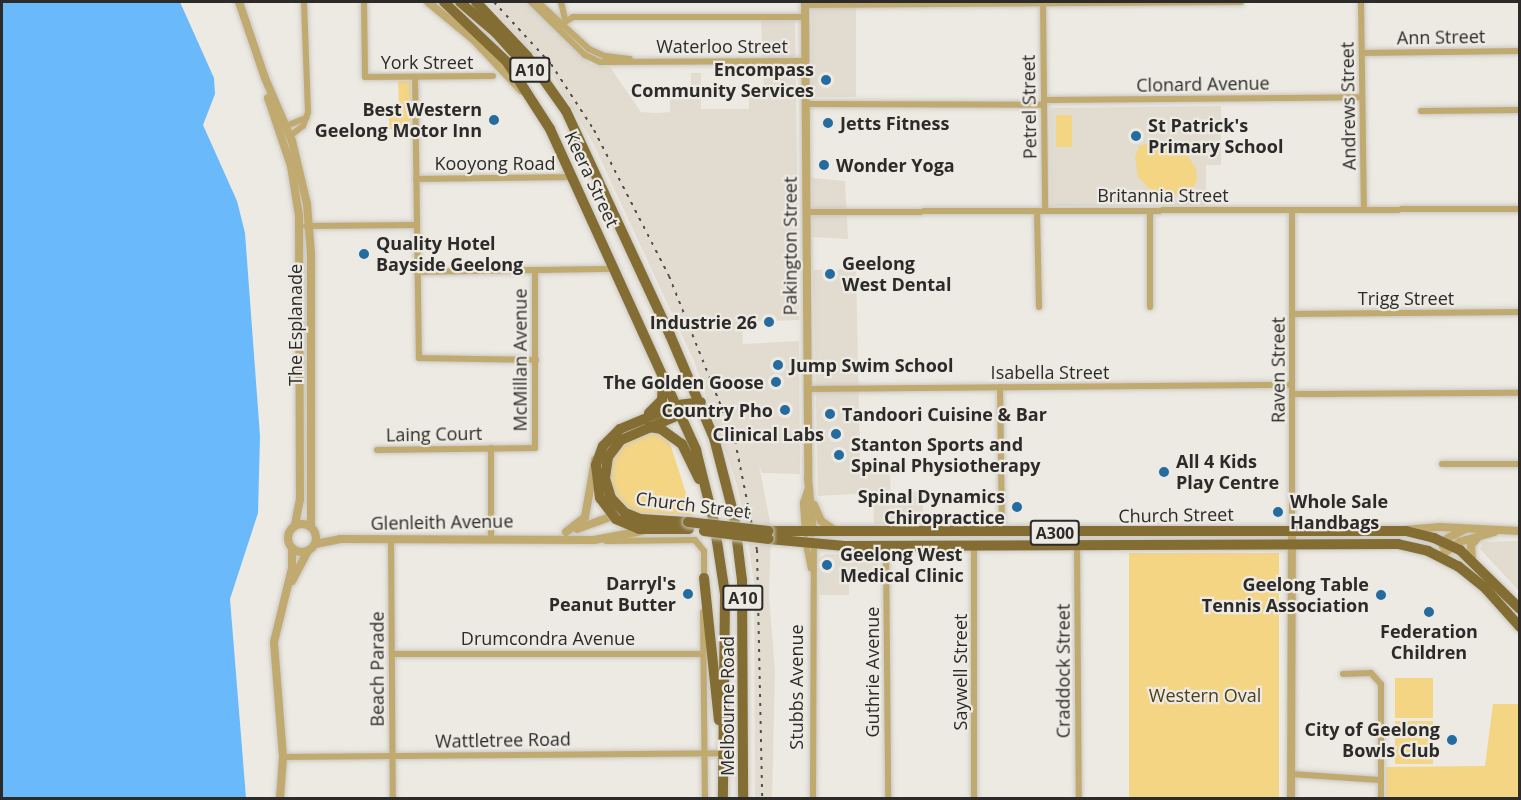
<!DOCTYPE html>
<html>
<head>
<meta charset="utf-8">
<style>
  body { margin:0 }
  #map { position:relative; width:1521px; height:800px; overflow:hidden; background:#edeae3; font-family:"Open Sans",sans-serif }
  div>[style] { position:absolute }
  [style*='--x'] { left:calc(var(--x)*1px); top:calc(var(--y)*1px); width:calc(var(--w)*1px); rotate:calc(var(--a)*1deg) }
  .built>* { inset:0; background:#e2dcd0; transform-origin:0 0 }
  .green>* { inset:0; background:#f4d584; transform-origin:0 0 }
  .water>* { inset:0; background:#6ab9fa }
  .roads { filter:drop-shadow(0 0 2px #cac8c2) drop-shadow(0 0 2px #cac8c2) }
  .minor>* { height:6px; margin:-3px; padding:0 3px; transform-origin:3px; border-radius:3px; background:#c1aa6f }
  .tertiary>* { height:8px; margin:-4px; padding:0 4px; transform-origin:4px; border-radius:4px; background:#c1aa6f }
  .tertiary>.ring { margin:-4px; padding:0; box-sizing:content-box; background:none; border:8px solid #c1aa6f; border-radius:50% }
  .trunk>* { height:10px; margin:-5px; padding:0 5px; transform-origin:5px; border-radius:5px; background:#836d32 }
  .rail>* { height:2px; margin-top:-1px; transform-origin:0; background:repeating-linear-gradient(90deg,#4f4e4b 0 3px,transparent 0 9px) }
  .bridges { filter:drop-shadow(0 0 2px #cac8c2) drop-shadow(0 0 2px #cac8c2) }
  .trunk-bridge>* { height:10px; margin:-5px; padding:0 5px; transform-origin:5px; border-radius:5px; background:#836d32 }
  .dots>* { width:16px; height:16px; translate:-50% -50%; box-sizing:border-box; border:3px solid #edeae3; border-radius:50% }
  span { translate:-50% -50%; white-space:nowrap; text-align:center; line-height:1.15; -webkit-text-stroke:4.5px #edeae3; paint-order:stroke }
  .shield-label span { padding:2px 4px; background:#edeae3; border:2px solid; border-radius:4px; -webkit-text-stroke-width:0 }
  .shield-label { font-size:16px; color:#2c2b29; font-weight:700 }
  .street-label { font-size:18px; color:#2c2b29 }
  .poi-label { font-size:18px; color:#2c2b29; font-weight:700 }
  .right { translate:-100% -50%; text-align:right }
  .left { translate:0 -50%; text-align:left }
  .park-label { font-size:18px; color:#4c3e15 }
  .frame { position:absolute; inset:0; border:3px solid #2c2b29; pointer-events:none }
</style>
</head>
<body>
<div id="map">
  <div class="built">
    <div style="clip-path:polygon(487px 2px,527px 2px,590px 64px,610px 67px,641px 112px,656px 113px,670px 112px,670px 89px,691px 91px,691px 73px,701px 73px,701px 109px,749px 109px,749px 91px,764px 91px,761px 20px,795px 21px,799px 320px,742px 322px,743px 344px,799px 341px,800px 474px,762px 473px,759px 465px,771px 527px,769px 596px,775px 671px,772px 798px,755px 798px,754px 583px,746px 526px,736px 482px,694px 361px,594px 145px,553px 76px)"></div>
    <div style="left:812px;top:8px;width:44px;height:89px"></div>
    <div style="clip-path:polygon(1221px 106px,1221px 165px,1206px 165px,1206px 205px,1051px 206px,1050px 108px)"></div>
    <div style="clip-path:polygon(812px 178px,845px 181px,848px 239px,813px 237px)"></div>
    <div style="clip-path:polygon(856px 269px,860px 460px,889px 460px,891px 493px,923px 491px,923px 524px,874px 524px,873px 493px,818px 496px,813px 270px)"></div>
    <div style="clip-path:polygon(1518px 541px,1520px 559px,1519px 591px,1480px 549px,1483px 542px)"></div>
    <div style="clip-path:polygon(825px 554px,878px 555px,878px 579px,849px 579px,849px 595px,820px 595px,819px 559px)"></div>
  </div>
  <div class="green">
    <div style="clip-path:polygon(398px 81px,411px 81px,411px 129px,389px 129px,389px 106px,399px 105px)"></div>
    <div style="left:1072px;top:115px;width:32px;height:16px;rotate:90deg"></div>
    <div style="clip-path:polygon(1155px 141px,1187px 155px,1196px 168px,1197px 180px,1192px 191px,1165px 197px,1150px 190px,1138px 177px,1135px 157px,1139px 146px)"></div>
    <div style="clip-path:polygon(653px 431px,668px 437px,693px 515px,636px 513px,624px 505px,613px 491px,609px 473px,614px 456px,627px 442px)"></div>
    <div style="left:1279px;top:553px;width:245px;height:150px;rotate:90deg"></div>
    <div style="left:1395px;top:678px;width:38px;height:40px"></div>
    <div style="clip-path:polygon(1493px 704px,1519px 704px,1519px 798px,1386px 798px,1386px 767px,1485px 766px)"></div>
    <div style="left:1395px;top:721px;width:38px;height:43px"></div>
  </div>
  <div class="water">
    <div style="clip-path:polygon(2px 2px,180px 2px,214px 78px,215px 94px,203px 125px,237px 201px,245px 233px,260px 436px,258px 513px,230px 599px,246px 798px,2px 798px)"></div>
  </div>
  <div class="roads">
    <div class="minor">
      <div style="--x:364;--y:2;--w:75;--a:89.2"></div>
      <div style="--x:365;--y:77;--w:128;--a:-0.4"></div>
      <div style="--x:531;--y:2;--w:76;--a:44.5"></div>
      <div style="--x:585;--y:55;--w:17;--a:25"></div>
      <div style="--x:600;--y:62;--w:205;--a:-0.3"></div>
      <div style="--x:538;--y:2;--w:69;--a:42.7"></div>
      <div style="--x:589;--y:49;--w:17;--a:24"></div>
      <div style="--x:605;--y:56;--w:25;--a:7"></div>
      <div style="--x:561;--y:2;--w:18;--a:77"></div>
      <div style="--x:1361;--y:2;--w:208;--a:89.2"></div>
      <div style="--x:1043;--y:3;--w:208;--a:89.4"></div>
      <div style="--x:805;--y:5;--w:436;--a:-0.4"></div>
      <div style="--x:557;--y:27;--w:19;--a:-32"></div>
      <div style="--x:573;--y:17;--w:232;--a:0"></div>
      <div style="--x:1362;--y:53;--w:158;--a:-0.7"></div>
      <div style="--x:415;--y:77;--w:281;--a:89.2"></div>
      <div style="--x:419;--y:358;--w:117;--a:1"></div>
      <div style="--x:1044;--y:100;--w:318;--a:-0.5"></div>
      <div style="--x:806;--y:104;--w:238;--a:0.2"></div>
      <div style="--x:1421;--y:111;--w:99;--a:-0.6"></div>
      <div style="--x:286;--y:126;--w:22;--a:-22"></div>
      <div style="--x:290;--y:136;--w:16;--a:-38"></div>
      <div style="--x:303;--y:126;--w:15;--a:-70"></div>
      <div style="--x:308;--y:112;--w:110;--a:-92.1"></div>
      <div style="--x:416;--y:179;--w:156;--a:-0.7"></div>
      <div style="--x:1037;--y:211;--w:96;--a:88.8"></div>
      <div style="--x:1150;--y:211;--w:96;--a:90"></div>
      <div style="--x:806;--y:212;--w:714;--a:-0.24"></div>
      <div style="--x:306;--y:226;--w:110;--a:-0.5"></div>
      <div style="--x:417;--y:272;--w:197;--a:-0.9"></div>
      <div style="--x:1293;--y:314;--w:227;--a:-0.5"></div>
      <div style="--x:1000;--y:387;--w:146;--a:89.2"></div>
      <div style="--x:807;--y:389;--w:485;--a:-0.5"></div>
      <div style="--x:1293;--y:394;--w:227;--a:-0.3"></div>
      <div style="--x:377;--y:450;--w:158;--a:-0.7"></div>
      <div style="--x:535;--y:448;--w:176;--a:-90"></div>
      <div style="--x:1442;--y:464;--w:78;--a:0"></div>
      <div style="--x:1292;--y:530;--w:319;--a:-90"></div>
      <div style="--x:491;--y:537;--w:89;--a:-90"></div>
      <div style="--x:391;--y:539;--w:259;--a:89.6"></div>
      <div style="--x:606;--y:541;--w:89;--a:-0.6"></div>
      <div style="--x:695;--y:540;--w:14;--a:51"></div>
      <div style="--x:704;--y:551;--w:30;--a:90"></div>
      <div style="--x:1077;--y:543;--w:255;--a:89.6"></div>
      <div style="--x:806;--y:544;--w:25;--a:79"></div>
      <div style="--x:886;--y:546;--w:252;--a:89.5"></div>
      <div style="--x:703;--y:612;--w:186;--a:89.4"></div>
      <div style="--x:392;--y:654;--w:310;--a:0"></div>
      <div style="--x:1343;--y:674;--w:28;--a:-2"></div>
      <div style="--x:1371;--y:673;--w:15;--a:48"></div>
      <div style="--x:1381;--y:684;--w:114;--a:90"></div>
      <div style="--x:283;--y:757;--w:440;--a:-0.5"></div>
      <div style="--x:1291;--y:774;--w:89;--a:3.9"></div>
      <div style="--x:813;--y:798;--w:253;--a:-89.8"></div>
      <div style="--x:974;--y:798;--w:253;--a:-90"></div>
    </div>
    <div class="tertiary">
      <div style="--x:239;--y:2;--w:80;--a:71.1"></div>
      <div style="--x:265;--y:78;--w:69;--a:66.8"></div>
      <div style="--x:292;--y:141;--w:65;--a:76.6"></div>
      <div style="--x:307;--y:204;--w:50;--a:85.4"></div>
      <div style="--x:311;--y:254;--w:273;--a:90"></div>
      <div style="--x:428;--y:2;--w:60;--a:39.6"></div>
      <div style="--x:474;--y:40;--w:69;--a:46.8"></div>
      <div style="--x:805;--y:2;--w:476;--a:89.6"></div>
      <div style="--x:808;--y:478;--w:55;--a:84.8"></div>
      <div style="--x:268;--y:98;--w:72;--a:71.3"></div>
      <div style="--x:291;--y:166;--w:51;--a:80.9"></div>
      <div style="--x:299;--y:216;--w:283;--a:89.8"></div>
      <div style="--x:300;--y:499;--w:26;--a:101"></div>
      <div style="--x:814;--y:505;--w:17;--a:66"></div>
      <div style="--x:821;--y:521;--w:18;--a:34"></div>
      <div class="ring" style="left:288px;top:524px;width:20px;height:20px"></div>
      <div style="--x:577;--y:529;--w:38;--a:-20"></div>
      <div style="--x:1404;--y:530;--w:36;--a:-5"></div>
      <div style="--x:1440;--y:527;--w:80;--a:2.9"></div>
      <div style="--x:566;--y:532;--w:24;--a:-38"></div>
      <div style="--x:585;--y:517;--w:58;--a:-80"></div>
      <div style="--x:806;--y:533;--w:30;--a:-94"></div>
      <div style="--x:804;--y:503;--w:13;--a:-72"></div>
      <div style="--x:315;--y:544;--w:25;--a:-11"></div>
      <div style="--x:340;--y:539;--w:254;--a:0.2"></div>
      <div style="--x:594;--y:540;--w:49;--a:-10.6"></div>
      <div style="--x:1443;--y:546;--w:9;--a:-58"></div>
      <div style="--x:1448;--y:538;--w:20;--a:-27"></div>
      <div style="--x:1440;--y:556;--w:24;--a:-36"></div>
      <div style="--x:1459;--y:542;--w:37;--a:-16"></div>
      <div style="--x:1472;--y:560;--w:15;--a:-94"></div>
      <div style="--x:1471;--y:545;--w:12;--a:-48"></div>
      <div style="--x:292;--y:581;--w:34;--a:-62"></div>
      <div style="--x:280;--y:798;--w:41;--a:-85.8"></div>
      <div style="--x:283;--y:757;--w:115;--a:-94.5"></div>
      <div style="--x:274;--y:642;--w:76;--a:-76.3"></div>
      <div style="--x:292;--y:568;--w:19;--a:-90"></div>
      <div style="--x:1291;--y:798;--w:268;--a:-89.8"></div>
    </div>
    <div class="trunk">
      <div style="--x:444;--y:2;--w:87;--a:43.6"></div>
      <div style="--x:507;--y:62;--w:80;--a:57.3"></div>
      <div style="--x:550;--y:129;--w:353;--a:65.5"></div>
      <div style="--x:696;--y:450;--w:74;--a:76"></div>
      <div style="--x:714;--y:522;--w:73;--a:81.3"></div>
      <div style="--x:725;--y:594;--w:204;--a:90.6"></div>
      <div style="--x:460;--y:2;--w:48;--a:40.7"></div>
      <div style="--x:496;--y:33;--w:57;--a:47.9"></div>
      <div style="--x:476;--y:2;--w:74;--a:46.6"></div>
      <div style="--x:527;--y:56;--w:67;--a:54.7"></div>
      <div style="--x:566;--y:111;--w:247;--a:65.1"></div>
      <div style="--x:670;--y:335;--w:112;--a:66.9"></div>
      <div style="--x:714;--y:438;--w:81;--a:75.6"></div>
      <div style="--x:734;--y:516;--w:64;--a:82.9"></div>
      <div style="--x:742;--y:580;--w:218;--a:89.7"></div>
      <div style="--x:649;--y:413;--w:18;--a:-45"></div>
      <div style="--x:662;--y:400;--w:22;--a:-87"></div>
      <div style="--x:649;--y:427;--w:12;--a:9"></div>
      <div style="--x:661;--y:429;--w:26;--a:36"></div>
      <div style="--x:682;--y:444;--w:39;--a:64"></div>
      <div style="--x:687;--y:522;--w:47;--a:-176.3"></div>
      <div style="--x:640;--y:519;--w:16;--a:-158"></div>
      <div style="--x:625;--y:513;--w:21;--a:-133"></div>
      <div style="--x:611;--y:498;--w:21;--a:-107"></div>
      <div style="--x:605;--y:478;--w:21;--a:-82"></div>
      <div style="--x:608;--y:457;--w:21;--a:-53"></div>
      <div style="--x:621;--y:440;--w:73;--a:-23.4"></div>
      <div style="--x:689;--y:529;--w:50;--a:180"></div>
      <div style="--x:639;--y:529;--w:25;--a:-157"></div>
      <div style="--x:616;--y:519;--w:26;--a:-127"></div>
      <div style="--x:600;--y:498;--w:33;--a:-97"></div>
      <div style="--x:596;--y:465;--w:20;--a:-70"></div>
      <div style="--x:603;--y:446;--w:24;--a:-45"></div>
      <div style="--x:620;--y:429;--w:63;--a:-22.5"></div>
      <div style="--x:678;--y:405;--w:23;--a:-7"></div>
      <div style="--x:768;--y:531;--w:638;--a:0"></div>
      <div style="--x:1406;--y:531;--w:29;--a:14"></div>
      <div style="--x:1434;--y:538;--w:29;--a:25"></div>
      <div style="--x:1460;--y:550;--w:84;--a:44.5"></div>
      <div style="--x:769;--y:539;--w:76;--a:5.3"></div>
      <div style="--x:845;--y:546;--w:553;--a:-0.21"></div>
      <div style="--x:1398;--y:544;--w:31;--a:13"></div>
      <div style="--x:1428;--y:551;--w:34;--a:27"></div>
      <div style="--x:1458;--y:566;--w:36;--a:39"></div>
      <div style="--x:1486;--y:589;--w:51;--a:48.2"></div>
      <div style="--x:704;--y:578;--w:143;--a:84"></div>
    </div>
  </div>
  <div class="rail">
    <div style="--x:494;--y:2;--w:84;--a:47.4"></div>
    <div style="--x:551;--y:64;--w:79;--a:56.9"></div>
    <div style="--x:594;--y:130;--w:164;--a:62.8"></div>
    <div style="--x:669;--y:276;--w:178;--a:68.2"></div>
    <div style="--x:735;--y:441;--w:111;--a:78.6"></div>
    <div style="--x:757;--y:550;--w:248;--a:88.8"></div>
  </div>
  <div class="bridges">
    <div class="trunk-bridge">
      <div style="--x:688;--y:522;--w:81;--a:6.4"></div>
      <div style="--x:704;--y:531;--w:65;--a:7"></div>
    </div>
  </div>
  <div class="dots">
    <div style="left:826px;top:80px;background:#246b9f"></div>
    <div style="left:494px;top:120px;background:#246b9f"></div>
    <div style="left:828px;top:123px;background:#246b9f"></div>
    <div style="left:1136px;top:136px;background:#246b9f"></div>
    <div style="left:824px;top:165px;background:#246b9f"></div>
    <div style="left:364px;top:254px;background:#246b9f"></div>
    <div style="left:830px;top:274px;background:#246b9f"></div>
    <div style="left:769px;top:322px;background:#246b9f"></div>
    <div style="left:778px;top:365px;background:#246b9f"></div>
    <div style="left:776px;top:382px;background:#246b9f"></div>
    <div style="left:785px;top:410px;background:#246b9f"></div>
    <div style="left:830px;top:414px;background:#246b9f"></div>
    <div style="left:836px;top:434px;background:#246b9f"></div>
    <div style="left:839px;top:455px;background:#246b9f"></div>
    <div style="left:1164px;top:472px;background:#246b9f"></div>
    <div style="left:1017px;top:507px;background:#246b9f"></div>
    <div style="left:1278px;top:512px;background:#246b9f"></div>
    <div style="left:827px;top:565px;background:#246b9f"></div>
    <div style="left:688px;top:594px;background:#246b9f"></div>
    <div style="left:1381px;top:595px;background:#246b9f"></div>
    <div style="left:1429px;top:612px;background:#246b9f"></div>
    <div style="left:1452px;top:740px;background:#246b9f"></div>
  </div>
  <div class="shield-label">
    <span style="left:530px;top:70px">A10</span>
    <span style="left:1055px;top:533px">A300</span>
    <span style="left:743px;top:598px">A10</span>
  </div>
  <div class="street-label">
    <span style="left:1441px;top:37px;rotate:-1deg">Ann Street</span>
    <span style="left:722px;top:46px">Waterloo Street</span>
    <span style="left:427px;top:62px">York Street</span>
    <span style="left:1203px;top:84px;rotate:-1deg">Clonard Avenue</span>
    <span style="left:1348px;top:106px;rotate:-91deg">Andrews Street</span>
    <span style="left:1029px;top:107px;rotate:-91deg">Petrel Street</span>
    <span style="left:495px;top:163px">Kooyong Road</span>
    <span style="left:592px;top:179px;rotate:65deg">Keera Street</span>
    <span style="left:1163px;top:195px">Britannia Street</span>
    <span style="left:790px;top:246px;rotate:-90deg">Pakington Street</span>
    <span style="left:1406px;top:298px">Trigg Street</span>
    <span style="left:295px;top:325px;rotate:-90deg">The Esplanade</span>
    <span style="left:520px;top:360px;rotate:-90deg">McMillan Avenue</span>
    <span style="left:1278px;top:370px;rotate:-90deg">Raven Street</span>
    <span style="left:1050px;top:372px">Isabella Street</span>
    <span style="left:434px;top:434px;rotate:-1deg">Laing Court</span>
    <span style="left:693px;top:505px;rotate:7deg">Church Street</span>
    <span style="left:1176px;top:515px;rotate:-1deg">Church Street</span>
    <span style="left:442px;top:522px;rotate:-1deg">Glenleith Avenue</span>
    <span style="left:548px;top:638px">Drumcondra Avenue</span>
    <span style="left:377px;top:669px;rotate:-90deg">Beach Parade</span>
    <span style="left:1063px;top:671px;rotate:-90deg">Craddock Street</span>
    <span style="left:872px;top:672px;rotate:-90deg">Guthrie Avenue</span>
    <span style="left:960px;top:672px;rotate:-90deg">Saywell Street</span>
    <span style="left:796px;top:687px;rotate:-90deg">Stubbs Avenue</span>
    <span style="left:727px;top:706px;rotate:-90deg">Melbourne Road</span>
    <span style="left:503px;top:740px;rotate:-1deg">Wattletree Road</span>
  </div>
  <div class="poi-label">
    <span class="right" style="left:814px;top:80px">Encompass<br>Community Services</span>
    <span class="right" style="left:482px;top:120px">Best Western<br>Geelong Motor Inn</span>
    <span class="left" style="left:840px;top:123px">Jetts Fitness</span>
    <span class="left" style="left:1148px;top:136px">St Patrick's<br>Primary School</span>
    <span class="left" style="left:836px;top:165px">Wonder Yoga</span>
    <span class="left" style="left:376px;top:254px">Quality Hotel<br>Bayside Geelong</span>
    <span class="left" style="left:842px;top:274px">Geelong<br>West Dental</span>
    <span class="right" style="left:757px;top:322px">Industrie 26</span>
    <span class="left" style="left:790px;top:365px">Jump Swim School</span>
    <span class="right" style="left:764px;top:382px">The Golden Goose</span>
    <span class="right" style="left:773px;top:410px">Country Pho</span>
    <span class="left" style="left:842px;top:414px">Tandoori Cuisine &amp; Bar</span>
    <span class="right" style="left:824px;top:434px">Clinical Labs</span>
    <span class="left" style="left:851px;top:455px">Stanton Sports and<br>Spinal Physiotherapy</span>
    <span class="left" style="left:1176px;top:472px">All 4 Kids<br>Play Centre</span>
    <span class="right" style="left:1005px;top:507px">Spinal Dynamics<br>Chiropractice</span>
    <span class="left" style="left:1290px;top:512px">Whole Sale<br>Handbags</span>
    <span class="left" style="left:840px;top:565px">Geelong West<br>Medical Clinic</span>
    <span class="right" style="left:676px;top:594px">Darryl's<br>Peanut Butter</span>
    <span class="right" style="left:1369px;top:595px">Geelong Table<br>Tennis Association</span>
    <span style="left:1429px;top:642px">Federation<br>Children</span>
    <span class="right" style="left:1440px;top:740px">City of Geelong<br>Bowls Club</span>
  </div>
  <div class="park-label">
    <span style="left:1205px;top:695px">Western Oval</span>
  </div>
  <div class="frame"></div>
</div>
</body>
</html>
